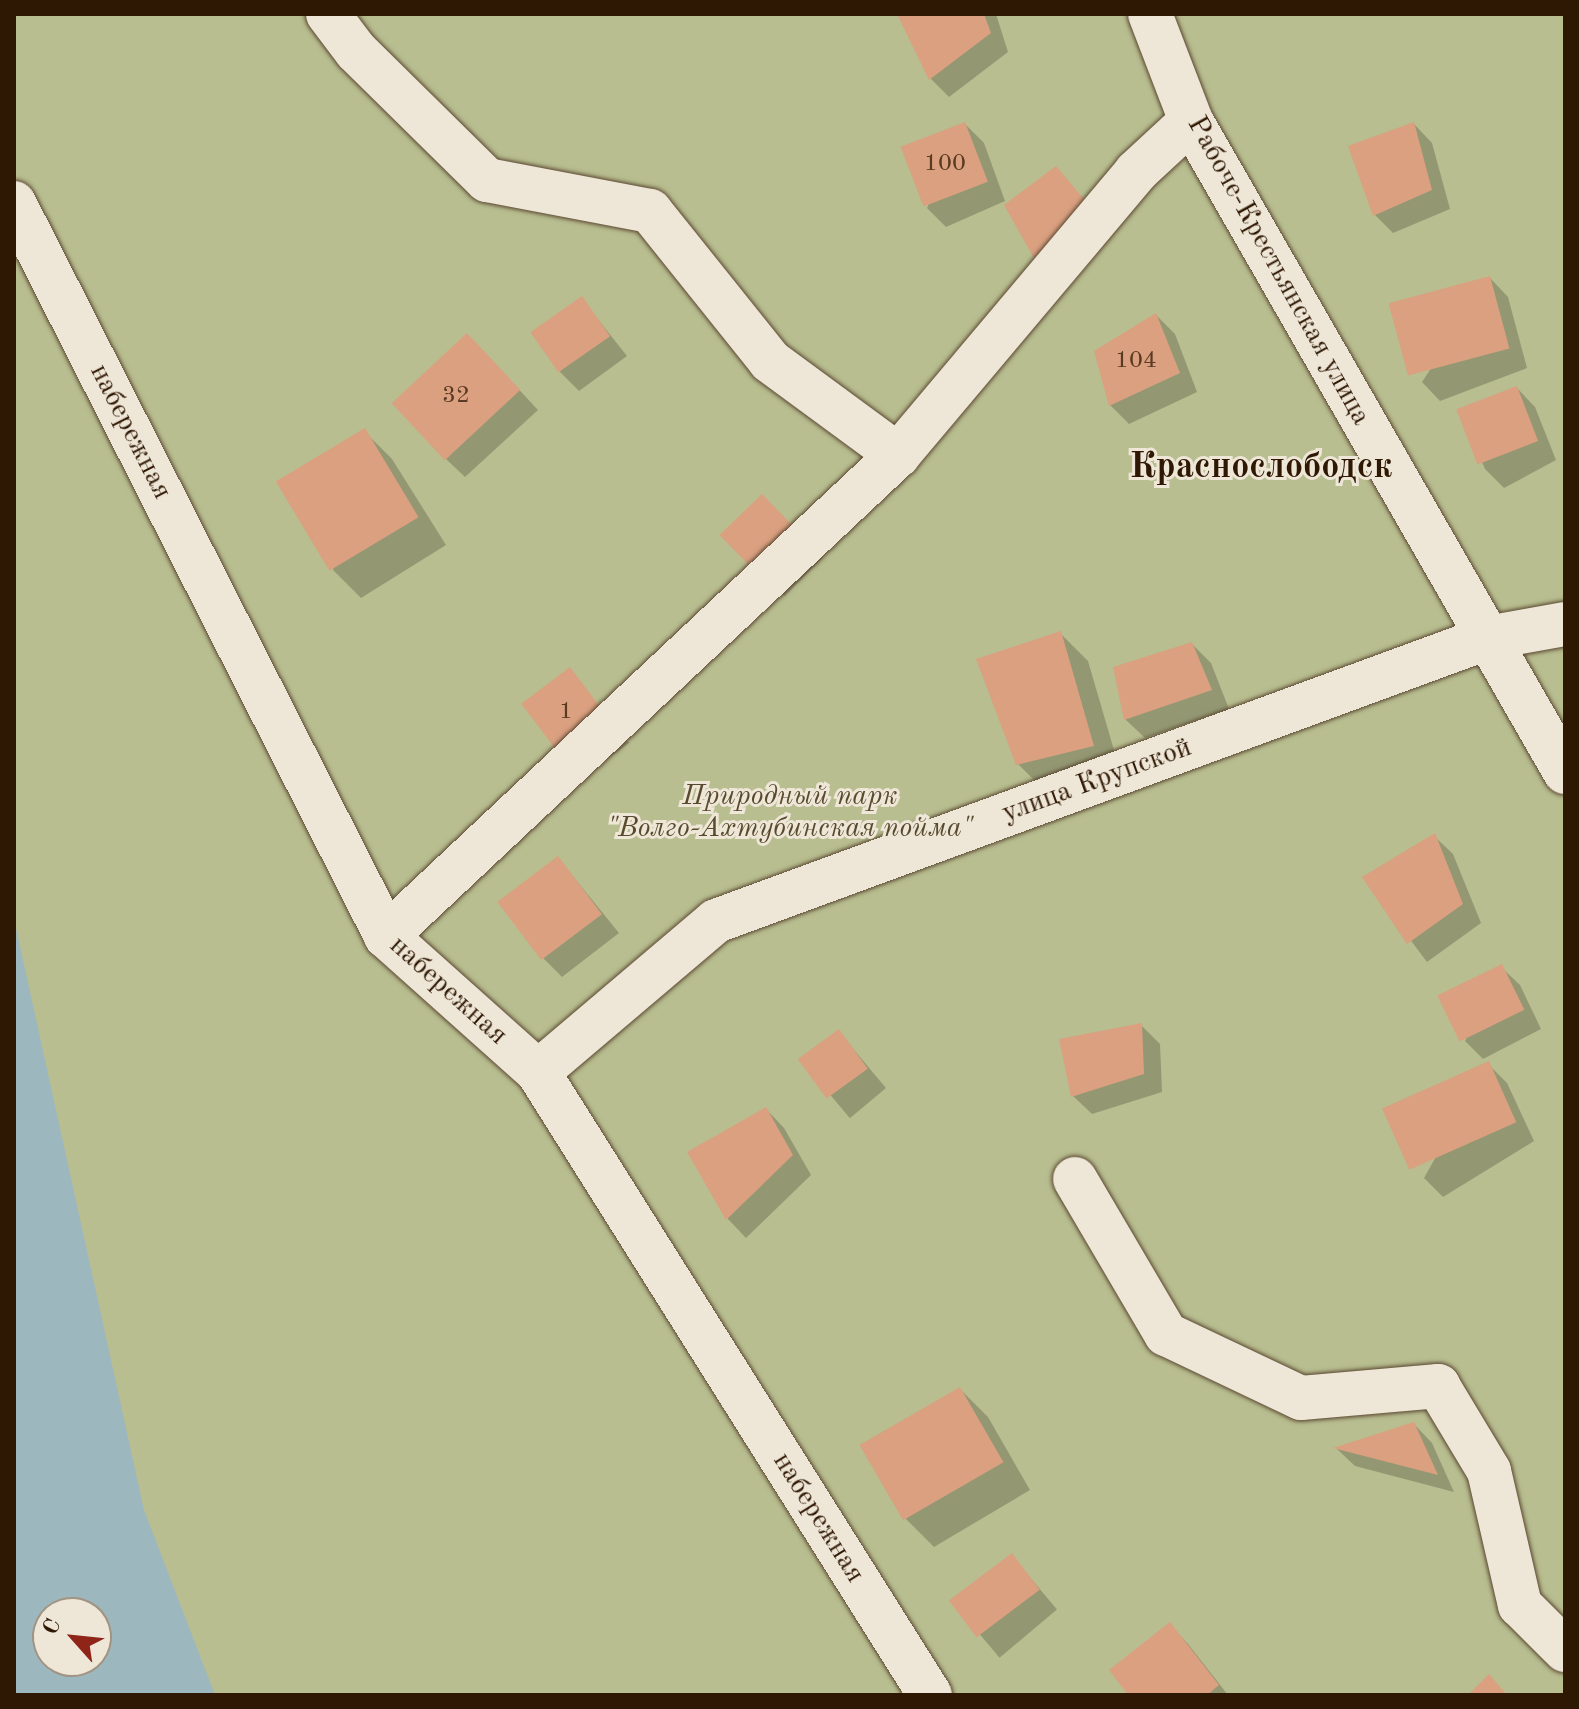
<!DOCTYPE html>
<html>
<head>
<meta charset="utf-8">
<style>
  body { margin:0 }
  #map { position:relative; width:1579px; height:1709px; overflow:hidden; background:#e5d9c1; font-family:"Old Standard TT",serif }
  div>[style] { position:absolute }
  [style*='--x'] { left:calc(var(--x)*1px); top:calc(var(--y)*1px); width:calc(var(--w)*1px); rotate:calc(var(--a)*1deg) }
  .green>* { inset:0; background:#b8be90 }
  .water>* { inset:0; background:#9db7bf }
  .shadow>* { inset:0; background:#0003; transform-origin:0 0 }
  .building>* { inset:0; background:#daa080; transform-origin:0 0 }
  .roads { filter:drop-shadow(0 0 2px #5c4832) drop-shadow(0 0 2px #5c4832) }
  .street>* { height:44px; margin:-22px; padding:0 22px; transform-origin:22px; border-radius:22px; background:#eee6d7 }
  span { translate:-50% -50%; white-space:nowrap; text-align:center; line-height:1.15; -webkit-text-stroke:6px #eee6d7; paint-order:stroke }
  .number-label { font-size:24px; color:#5a3a22 }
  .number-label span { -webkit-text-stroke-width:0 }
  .street-label { font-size:28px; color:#2f1803 }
  .park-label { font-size:28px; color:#584a2d; font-style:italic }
  .district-label { font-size:36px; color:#2f1803; font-weight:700 }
  .frame { position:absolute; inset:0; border:16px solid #2f1803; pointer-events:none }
  .north { position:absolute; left:32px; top:1597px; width:80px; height:80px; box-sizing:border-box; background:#eee6d7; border:2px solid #a29482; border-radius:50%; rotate:297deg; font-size:22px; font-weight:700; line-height:32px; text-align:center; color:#2f1803 }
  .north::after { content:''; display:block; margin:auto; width:28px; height:36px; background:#8f2418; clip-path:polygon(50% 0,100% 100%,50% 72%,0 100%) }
</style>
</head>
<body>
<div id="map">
  <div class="green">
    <div style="clip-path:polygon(evenodd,14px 14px,1565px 14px,1565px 1695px,14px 1695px,14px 14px,48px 1613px,96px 1613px,96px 1661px,48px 1661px,48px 1613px)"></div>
  </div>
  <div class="water">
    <div style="clip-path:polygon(evenodd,14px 919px,144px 1510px,215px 1695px,14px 1695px,14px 919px,48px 1613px,96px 1613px,96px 1661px,48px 1661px,48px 1613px)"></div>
  </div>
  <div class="shadow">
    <div style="clip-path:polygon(900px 14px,996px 14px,1008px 52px,949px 97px,931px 79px)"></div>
    <div style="clip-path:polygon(965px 124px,984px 143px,1005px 201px,946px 227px,927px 208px)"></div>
    <div style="clip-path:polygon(1414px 124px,1432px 143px,1450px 209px,1393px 233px,1375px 215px)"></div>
    <div style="clip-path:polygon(1490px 278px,1508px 297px,1527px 368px,1440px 401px,1422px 382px)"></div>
    <div style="clip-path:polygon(581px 298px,627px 356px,579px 391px,560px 372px)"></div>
    <div style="clip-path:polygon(1156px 315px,1175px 334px,1197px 392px,1129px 424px,1110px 405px)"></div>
    <div style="clip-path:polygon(486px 354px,538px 410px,465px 477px,446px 459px)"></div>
    <div style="clip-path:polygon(1517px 388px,1535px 407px,1556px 460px,1504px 488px,1485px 469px,1460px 413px)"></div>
    <div style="clip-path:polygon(364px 431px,392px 459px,446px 545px,361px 598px,333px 570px)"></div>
    <div style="left:762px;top:497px;width:86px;height:54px;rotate:45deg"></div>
    <div style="clip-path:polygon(1060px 633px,1088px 661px,1121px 774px,1046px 792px,1018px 764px)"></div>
    <div style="clip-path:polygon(1192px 644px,1211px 663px,1229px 709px,1145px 738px,1126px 720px,1116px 668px)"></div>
    <div style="clip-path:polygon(569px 669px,629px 743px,584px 776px)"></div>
    <div style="clip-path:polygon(1434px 836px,1453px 854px,1481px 923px,1427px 962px,1364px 878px)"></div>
    <div style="clip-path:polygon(558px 858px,619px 933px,562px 977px,543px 958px)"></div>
    <div style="clip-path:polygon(1501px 967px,1520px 985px,1541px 1029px,1483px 1059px,1465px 1041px)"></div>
    <div style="clip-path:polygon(1141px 1025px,1160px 1044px,1162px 1092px,1092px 1114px,1073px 1096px)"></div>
    <div style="left:839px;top:1032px;width:73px;height:47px;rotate:50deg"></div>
    <div style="clip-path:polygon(1488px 1064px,1507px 1083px,1534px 1141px,1443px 1197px,1424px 1178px)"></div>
    <div style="clip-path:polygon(766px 1109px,784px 1128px,811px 1175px,746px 1238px,728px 1219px,690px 1152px)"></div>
    <div style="clip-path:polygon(960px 1389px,988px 1417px,1030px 1490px,934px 1547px,906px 1519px,863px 1446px)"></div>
    <div style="clip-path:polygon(1414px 1424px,1432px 1443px,1454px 1492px,1355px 1466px,1337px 1449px)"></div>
    <div style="left:1012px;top:1556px;width:70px;height:75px;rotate:50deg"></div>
    <div style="clip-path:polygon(1170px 1625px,1188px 1644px,1228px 1695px,1131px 1695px)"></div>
  </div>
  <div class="building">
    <div style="clip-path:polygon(897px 14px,984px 14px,991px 33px,929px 80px)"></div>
    <div style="left:965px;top:122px;width:64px;height:69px;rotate:69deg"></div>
    <div style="clip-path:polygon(1414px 122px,1432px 190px,1373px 216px,1348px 146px)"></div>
    <div style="clip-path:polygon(1056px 166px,1095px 212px,1039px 267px,1004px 205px)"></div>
    <div style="left:1490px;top:276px;width:75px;height:105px;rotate:75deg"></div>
    <div style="left:582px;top:296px;width:49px;height:63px;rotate:55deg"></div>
    <div style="clip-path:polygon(1156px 313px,1180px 373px,1109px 406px,1094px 351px)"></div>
    <div style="left:467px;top:333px;width:78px;height:103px;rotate:47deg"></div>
    <div style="left:1517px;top:386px;width:59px;height:65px;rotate:69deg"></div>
    <div style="left:365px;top:428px;width:104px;height:104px;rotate:59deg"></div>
    <div style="left:762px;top:494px;width:62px;height:59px;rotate:46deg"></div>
    <div style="clip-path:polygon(1061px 631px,1094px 746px,1016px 765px,976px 659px)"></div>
    <div style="clip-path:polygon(1192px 642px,1212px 690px,1124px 720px,1113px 667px)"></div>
    <div style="left:570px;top:667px;width:70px;height:61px;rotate:53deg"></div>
    <div style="clip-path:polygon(1435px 833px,1463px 904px,1407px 944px,1362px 877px)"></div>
    <div style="left:558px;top:856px;width:73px;height:76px;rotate:53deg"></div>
    <div style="left:1502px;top:964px;width:51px;height:72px;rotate:64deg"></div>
    <div style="clip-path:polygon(1142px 1023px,1144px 1074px,1071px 1097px,1059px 1039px)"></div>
    <div style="left:839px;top:1029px;width:49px;height:51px;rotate:54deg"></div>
    <div style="left:1489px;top:1061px;width:67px;height:117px;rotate:66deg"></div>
    <div style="clip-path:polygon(766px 1107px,793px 1155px,726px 1220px,687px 1152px)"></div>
    <div style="left:960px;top:1387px;width:87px;height:116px;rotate:60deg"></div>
    <div style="clip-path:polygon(1414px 1422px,1438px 1475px,1333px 1448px)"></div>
    <div style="left:1012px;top:1553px;width:46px;height:79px;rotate:53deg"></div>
    <div style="clip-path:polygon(1170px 1622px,1219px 1685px,1207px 1695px,1128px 1695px,1109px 1670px)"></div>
    <div style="clip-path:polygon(1489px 1674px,1507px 1695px,1468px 1695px)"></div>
  </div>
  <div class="roads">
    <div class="street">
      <div style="--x:328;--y:14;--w:46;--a:52.9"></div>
      <div style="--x:356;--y:51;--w:184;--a:44.6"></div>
      <div style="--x:487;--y:180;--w:166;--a:10.8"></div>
      <div style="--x:650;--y:211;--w:192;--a:51.3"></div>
      <div style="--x:770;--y:361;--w:159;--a:36.3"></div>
      <div style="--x:1150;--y:14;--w:115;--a:69"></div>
      <div style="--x:1191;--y:121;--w:751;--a:60.12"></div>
      <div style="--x:14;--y:203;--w:822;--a:63.09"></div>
      <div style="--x:386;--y:936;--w:204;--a:41.8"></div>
      <div style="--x:538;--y:1072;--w:736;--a:57.82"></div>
      <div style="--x:386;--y:936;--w:702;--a:-43.21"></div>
      <div style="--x:898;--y:455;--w:370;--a:-49.9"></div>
      <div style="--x:1136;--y:172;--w:75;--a:-42.8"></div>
      <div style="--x:538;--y:1072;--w:233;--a:-40.3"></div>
      <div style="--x:716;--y:921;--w:821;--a:-20.16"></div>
      <div style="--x:1487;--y:638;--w:79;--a:-10.2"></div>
      <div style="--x:1075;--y:1179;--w:180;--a:59.6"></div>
      <div style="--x:1166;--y:1334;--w:149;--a:25.4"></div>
      <div style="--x:1301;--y:1398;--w:138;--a:-5"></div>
      <div style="--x:1438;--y:1386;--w:99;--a:59"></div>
      <div style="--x:1489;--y:1471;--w:138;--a:77"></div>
      <div style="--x:1520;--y:1605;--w:64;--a:45"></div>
    </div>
  </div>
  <div class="number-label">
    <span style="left:945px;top:165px">100</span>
    <span style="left:1136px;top:362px">104</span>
    <span style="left:456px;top:397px">32</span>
    <span style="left:566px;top:713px">1</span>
  </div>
  <div class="street-label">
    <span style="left:1278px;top:271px;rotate:61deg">Рабоче-Крестьянская улица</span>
    <span style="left:130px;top:432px;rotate:63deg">набережная</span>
    <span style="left:1097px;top:781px;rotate:-20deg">улица Крупской</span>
    <span style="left:448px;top:991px;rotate:42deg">набережная</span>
    <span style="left:818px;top:1518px;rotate:58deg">набережная</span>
  </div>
  <div class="park-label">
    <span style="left:790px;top:813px">Природный парк<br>"Волго-Ахтубинская пойма"</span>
  </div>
  <div class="district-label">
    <span style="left:1261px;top:469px">Краснослободск</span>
  </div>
  <div class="frame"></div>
  <div class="north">С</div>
</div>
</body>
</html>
